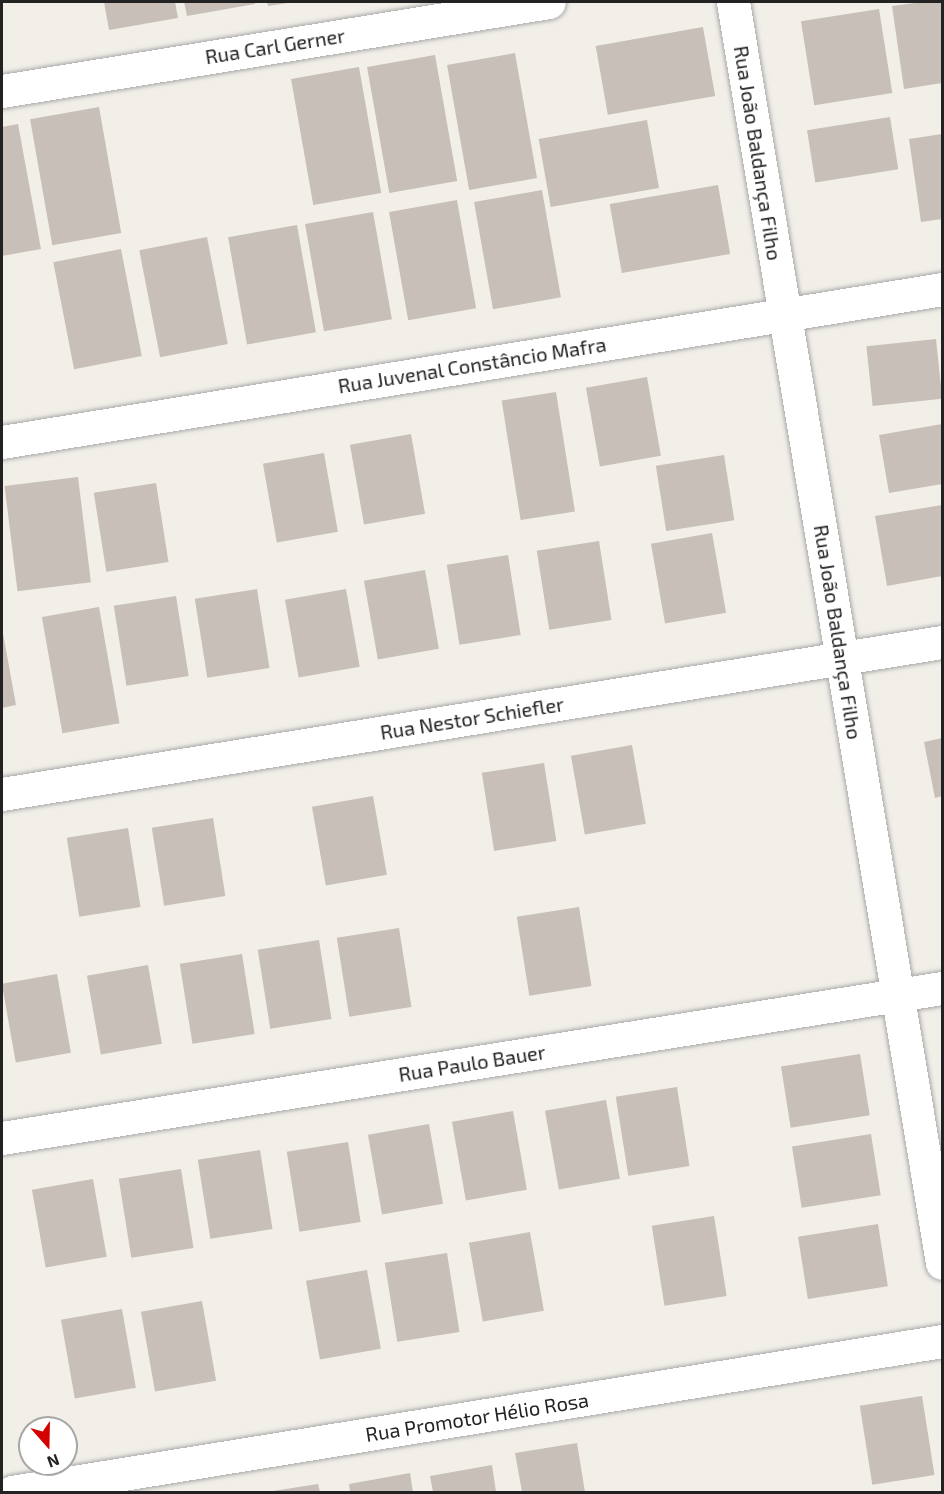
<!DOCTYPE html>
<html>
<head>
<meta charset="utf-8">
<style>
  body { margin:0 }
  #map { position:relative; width:944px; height:1494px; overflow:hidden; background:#f2efe9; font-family:"Exo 2",sans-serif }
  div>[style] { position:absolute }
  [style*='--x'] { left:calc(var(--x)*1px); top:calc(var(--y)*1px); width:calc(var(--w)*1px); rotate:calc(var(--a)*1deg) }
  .building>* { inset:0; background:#c7bfb8; transform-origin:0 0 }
  .roads { filter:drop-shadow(0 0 2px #a9a9a9) drop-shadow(0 0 2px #a9a9a9) }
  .street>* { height:33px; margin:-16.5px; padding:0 16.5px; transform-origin:16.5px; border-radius:16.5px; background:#fff }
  span { translate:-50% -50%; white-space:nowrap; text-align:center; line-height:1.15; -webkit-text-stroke:4.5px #fff; paint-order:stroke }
  .street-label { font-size:20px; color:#222 }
  .frame { position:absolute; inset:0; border:3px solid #222; pointer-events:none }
  .north { position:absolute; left:18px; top:1416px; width:60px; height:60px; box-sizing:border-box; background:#fff; border:2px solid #a7a7a7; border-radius:50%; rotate:160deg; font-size:16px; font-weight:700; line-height:24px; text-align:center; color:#222 }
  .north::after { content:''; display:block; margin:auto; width:21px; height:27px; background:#d40000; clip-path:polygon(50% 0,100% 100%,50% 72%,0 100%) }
</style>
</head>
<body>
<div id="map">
  <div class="building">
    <div style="clip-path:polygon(104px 2px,175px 2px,178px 18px,109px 30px)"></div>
    <div style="clip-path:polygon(184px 2px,255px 2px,255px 4px,187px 16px)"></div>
    <div style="clip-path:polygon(267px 2px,288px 2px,288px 3px,268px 6px)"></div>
    <div style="clip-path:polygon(922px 2px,942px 2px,942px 83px,904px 89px,892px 6px)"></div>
    <div style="left:879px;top:9px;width:85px;height:79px;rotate:81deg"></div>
    <div style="left:703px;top:27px;width:70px;height:109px;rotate:80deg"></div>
    <div style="left:515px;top:53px;width:127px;height:69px;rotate:80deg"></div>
    <div style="left:435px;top:55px;width:128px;height:69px;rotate:80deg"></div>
    <div style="left:359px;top:67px;width:128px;height:69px;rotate:80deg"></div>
    <div style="left:99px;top:107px;width:128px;height:70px;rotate:80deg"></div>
    <div style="left:890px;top:117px;width:53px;height:84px;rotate:81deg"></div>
    <div style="left:647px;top:120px;width:69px;height:110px;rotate:80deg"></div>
    <div style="clip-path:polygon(18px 124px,41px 249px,2px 256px,2px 127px)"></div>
    <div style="clip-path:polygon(942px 134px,942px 219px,921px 222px,909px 139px)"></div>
    <div style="left:718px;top:185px;width:70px;height:110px;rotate:80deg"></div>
    <div style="left:542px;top:190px;width:109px;height:69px;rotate:80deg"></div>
    <div style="left:457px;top:200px;width:110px;height:69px;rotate:80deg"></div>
    <div style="left:373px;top:212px;width:109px;height:69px;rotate:80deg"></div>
    <div style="left:297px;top:225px;width:109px;height:70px;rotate:80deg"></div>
    <div style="left:207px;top:237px;width:109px;height:69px;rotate:79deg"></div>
    <div style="left:121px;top:249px;width:109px;height:69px;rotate:79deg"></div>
    <div style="left:936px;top:339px;width:60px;height:70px;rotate:84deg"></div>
    <div style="left:647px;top:377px;width:80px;height:62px;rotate:80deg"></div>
    <div style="left:556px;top:392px;width:121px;height:55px;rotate:81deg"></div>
    <div style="clip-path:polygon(942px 424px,942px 484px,889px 493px,879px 435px)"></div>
    <div style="left:411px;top:434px;width:81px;height:62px;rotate:80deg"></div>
    <div style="left:324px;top:453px;width:80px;height:62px;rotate:80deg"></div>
    <div style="left:724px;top:455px;width:66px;height:69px;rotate:81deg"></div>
    <div style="left:78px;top:477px;width:106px;height:74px;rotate:83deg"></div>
    <div style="left:156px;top:483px;width:80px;height:63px;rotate:81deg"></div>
    <div style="clip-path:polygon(942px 505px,942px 576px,887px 586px,875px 516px)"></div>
    <div style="left:712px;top:533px;width:81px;height:62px;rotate:80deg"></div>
    <div style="left:599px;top:541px;width:80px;height:63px;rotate:81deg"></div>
    <div style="left:508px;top:555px;width:81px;height:62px;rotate:81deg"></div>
    <div style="left:425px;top:570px;width:80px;height:62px;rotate:80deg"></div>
    <div style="left:257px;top:589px;width:80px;height:63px;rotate:81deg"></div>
    <div style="left:346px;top:589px;width:79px;height:62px;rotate:80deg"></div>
    <div style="left:176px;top:596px;width:81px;height:63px;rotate:81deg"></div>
    <div style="left:99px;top:607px;width:118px;height:58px;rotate:80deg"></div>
    <div style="clip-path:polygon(2px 628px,16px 705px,2px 708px)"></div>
    <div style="clip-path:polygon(942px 738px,942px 796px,935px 798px,924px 742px)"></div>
    <div style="left:632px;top:745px;width:80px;height:62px;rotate:80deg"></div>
    <div style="left:544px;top:763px;width:79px;height:63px;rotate:81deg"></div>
    <div style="left:373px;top:796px;width:80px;height:62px;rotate:80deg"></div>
    <div style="left:213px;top:818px;width:79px;height:62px;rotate:81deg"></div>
    <div style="left:128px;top:828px;width:80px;height:62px;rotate:81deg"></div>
    <div style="left:579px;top:907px;width:80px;height:63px;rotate:81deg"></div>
    <div style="left:399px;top:928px;width:80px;height:63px;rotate:81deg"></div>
    <div style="left:319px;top:940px;width:80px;height:62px;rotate:81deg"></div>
    <div style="left:242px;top:954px;width:81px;height:63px;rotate:81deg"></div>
    <div style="left:148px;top:965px;width:80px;height:62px;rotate:80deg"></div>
    <div style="left:57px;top:974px;width:80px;height:56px;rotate:80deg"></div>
    <div style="left:860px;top:1054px;width:62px;height:80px;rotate:81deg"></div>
    <div style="left:677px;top:1087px;width:80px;height:62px;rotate:81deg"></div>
    <div style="left:606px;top:1100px;width:80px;height:62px;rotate:80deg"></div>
    <div style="left:513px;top:1111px;width:80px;height:62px;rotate:80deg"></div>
    <div style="left:429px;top:1124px;width:81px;height:62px;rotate:80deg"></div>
    <div style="left:871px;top:1134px;width:62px;height:80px;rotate:81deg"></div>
    <div style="left:348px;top:1142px;width:81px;height:62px;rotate:81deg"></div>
    <div style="left:260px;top:1150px;width:80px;height:63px;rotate:81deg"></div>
    <div style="left:181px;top:1169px;width:80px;height:63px;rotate:81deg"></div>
    <div style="left:93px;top:1179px;width:79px;height:62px;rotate:80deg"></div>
    <div style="left:714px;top:1216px;width:81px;height:63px;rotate:81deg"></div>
    <div style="left:878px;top:1224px;width:63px;height:81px;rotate:81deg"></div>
    <div style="left:530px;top:1232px;width:80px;height:62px;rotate:80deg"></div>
    <div style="left:447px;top:1253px;width:80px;height:63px;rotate:81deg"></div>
    <div style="left:367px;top:1270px;width:80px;height:62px;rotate:80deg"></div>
    <div style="left:202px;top:1301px;width:81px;height:62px;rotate:80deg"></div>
    <div style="left:122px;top:1309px;width:80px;height:62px;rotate:80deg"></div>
    <div style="left:922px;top:1396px;width:80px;height:63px;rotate:81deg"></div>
    <div style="clip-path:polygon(577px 1443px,585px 1492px,522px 1492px,515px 1453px)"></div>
    <div style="clip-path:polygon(492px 1465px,496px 1492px,433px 1492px,430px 1476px)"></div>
    <div style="clip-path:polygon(410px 1473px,413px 1492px,350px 1492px,349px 1484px)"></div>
    <div style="clip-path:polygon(318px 1484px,320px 1492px,274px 1492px,273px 1491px)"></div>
  </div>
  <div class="roads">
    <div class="street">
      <div style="--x:733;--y:2;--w:1278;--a:80.59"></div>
      <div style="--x:2;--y:91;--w:554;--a:-9.24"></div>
      <div style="--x:2;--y:442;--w:952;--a:-9.24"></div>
      <div style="--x:2;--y:794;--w:952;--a:-9.19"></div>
      <div style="--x:2;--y:1138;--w:952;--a:-9.07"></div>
      <div style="--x:12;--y:1492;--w:942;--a:-9.22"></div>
    </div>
  </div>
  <div class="street-label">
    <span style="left:275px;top:46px;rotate:-9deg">Rua Carl Gerner</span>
    <span style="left:758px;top:153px;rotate:81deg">Rua João Baldança Filho</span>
    <span style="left:472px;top:365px;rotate:-9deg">Rua Juvenal Constâncio Mafra</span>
    <span style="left:838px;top:632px;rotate:81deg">Rua João Baldança Filho</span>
    <span style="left:472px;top:718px;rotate:-9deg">Rua Nestor Schiefler</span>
    <span style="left:472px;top:1063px;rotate:-9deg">Rua Paulo Bauer</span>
    <span style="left:477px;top:1417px;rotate:-9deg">Rua Promotor Hélio Rosa</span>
  </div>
  <div class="frame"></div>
  <div class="north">N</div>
</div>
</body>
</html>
